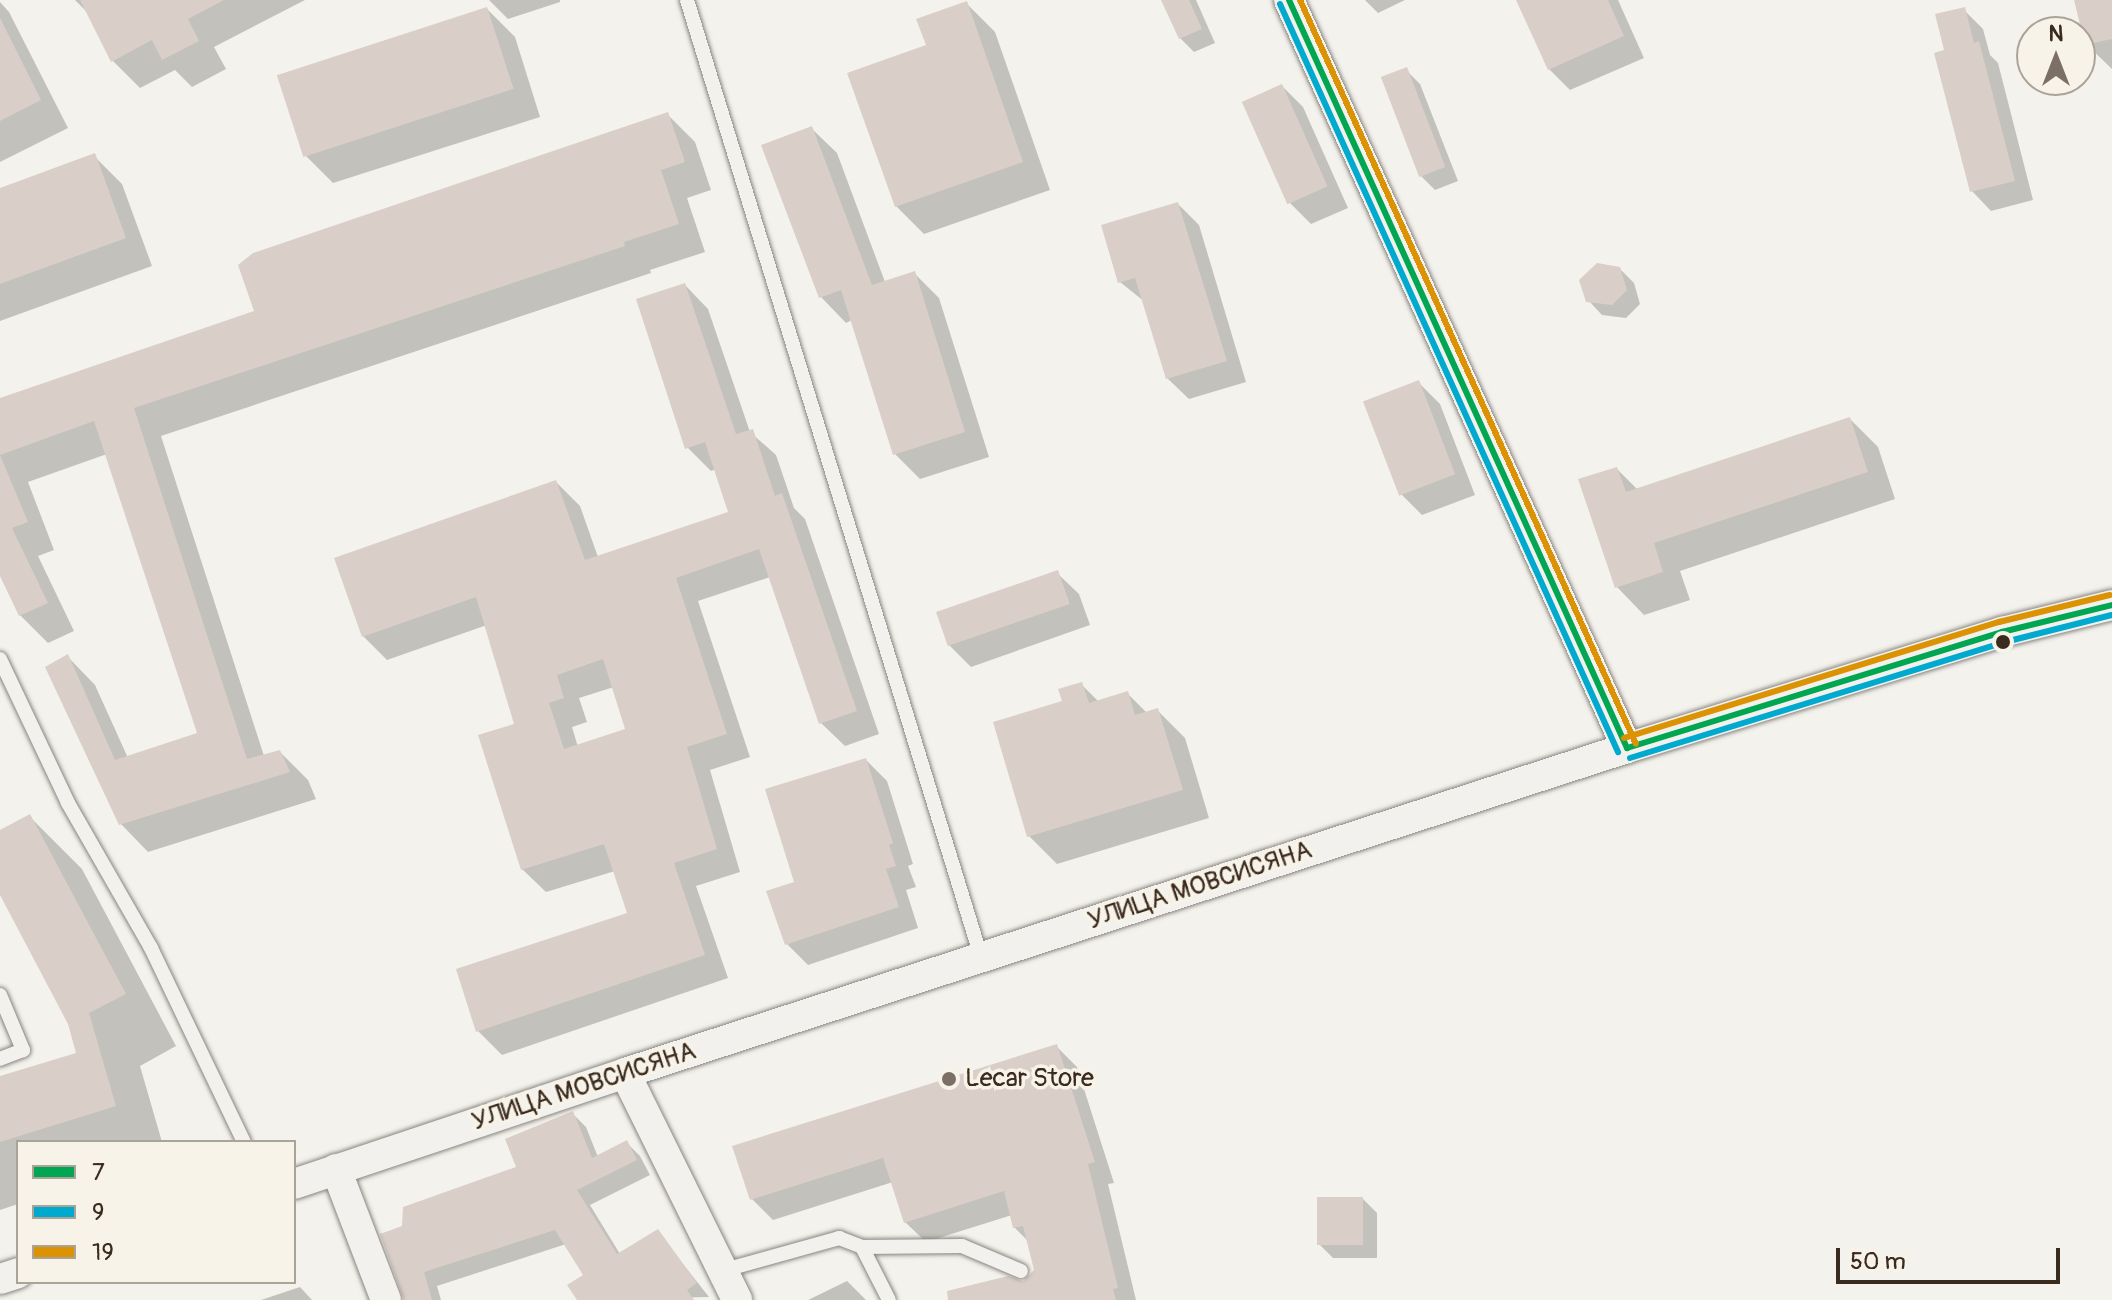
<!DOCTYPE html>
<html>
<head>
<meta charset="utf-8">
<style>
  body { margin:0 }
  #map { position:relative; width:2112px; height:1300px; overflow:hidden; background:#f4f2ec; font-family:Pangolin,sans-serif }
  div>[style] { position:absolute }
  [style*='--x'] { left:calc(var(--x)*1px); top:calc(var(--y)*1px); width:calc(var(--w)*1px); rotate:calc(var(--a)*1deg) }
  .shadow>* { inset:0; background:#0003 }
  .building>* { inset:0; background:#d9cec8; transform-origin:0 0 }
  .roads { filter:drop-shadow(0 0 2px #898580) drop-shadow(0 0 2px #898580) }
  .service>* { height:14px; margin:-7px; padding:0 7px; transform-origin:7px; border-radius:7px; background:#f2f1ed }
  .minor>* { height:30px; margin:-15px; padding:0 15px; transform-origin:15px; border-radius:15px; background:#f2f1ed }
  .bus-1>* { height:6px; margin:-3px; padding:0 3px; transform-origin:3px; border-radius:3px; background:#00a651 }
  .bus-2>* { height:6px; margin:-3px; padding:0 3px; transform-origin:3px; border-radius:3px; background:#00a9ce }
  .bus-3>* { height:6px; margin:-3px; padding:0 3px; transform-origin:3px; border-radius:3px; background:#db9304 }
  .dots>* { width:22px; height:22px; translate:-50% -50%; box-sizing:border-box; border:4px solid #f7f3e8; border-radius:50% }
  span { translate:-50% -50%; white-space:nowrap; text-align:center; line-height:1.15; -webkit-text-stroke:7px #f7f3e8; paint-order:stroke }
  .street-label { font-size:26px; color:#3b2a1e }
  .poi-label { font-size:26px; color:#3b2a1e }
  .left { translate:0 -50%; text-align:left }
  .legend { position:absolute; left:16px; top:1140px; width:280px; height:144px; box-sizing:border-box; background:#f7f3e8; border:2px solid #aca397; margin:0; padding:10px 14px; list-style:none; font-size:24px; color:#3b2a1e }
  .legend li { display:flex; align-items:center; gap:16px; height:40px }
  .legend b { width:40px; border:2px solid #aca397 }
  .north { position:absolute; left:2016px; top:16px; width:80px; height:80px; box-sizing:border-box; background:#f7f3e8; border:2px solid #aca397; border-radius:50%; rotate:0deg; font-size:22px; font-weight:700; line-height:32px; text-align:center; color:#3b2a1e }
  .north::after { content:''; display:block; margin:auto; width:28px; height:36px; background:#7c7066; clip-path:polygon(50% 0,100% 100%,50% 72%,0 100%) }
  .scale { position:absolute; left:1836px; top:1248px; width:224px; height:36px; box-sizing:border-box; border:4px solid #3b2a1e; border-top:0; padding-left:10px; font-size:24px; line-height:28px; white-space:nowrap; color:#3b2a1e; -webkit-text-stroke:6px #f7f3e8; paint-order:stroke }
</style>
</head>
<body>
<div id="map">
  <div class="shadow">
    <div style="clip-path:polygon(75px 0,305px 0,214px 47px,226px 69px,192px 87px,175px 70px,140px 88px,113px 61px,89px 14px)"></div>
    <div style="clip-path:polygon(489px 0,560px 0,560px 2px,508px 19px)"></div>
    <div style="clip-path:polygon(1163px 0,1196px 0,1215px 43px,1194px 52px,1180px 38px)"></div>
    <div style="clip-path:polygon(1365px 0,1405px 0,1378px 13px)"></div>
    <div style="clip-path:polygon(1519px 0,1618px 0,1644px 58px,1570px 90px,1549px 69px)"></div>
    <div style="clip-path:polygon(2076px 0,2112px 0,2112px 69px,2086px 44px)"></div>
    <div style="clip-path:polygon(0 2px,9px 12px,68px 128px,0 162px)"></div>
    <div style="clip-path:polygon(967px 4px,995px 32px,1050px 190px,924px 234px,896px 206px)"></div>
    <div style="clip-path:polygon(487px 9px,515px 37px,540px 117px,333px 183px,305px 155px)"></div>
    <div style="clip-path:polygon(1964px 10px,1983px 29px,1990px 55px,1998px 63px,2033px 200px,1991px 211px,1972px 191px,1947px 52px)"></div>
    <div style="clip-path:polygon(1406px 70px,1420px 84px,1458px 181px,1435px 190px,1421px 176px)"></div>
    <div style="clip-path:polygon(1282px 86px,1303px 107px,1348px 208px,1311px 224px,1290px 203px)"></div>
    <div style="clip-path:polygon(667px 114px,695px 142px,711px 190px,687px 198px,705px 252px,650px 270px,651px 273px,161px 436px,264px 756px,280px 752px,308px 780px,316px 799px,148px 852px,121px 824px,68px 657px,95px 685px,128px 758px,199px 735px,107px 454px,28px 482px,54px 550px,38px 556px,74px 631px,48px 643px,20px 615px,0 571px,0 400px,257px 312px)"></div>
    <div style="clip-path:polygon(811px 128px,837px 153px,885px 282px,914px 273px,939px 298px,989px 457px,920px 479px,895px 454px,852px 320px,846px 323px,821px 297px,764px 146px)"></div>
    <div style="clip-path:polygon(94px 156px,122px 184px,152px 266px,0 321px,0 190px)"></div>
    <div style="clip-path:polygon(1178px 204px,1199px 225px,1246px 382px,1189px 399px,1167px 378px,1145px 302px,1120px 282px)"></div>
    <div style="clip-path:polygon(1619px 268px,1634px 283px,1640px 304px,1626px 318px,1602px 315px,1588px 300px)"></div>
    <div style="clip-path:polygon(evenodd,685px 285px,708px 309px,750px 432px,776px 455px,794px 508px,805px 519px,879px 734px,845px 746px,821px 723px,770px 577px,698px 601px,750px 757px,710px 770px,740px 872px,696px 886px,728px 978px,502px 1055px,478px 1031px,629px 914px,615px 871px,546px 892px,522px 869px,516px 725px,487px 625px,387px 660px,363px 636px,556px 482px,580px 506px,598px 557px,731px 513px,716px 469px,711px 471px,687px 447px,685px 285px,614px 687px,628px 731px,578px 747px,572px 727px,587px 722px,579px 698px,614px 687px)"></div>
    <div style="clip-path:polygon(1419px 383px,1440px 404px,1475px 495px,1422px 515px,1401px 494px)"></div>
    <div style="clip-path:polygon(1850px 419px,1878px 447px,1895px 499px,1680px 571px,1690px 600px,1644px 615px,1617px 587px,1617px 469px,1638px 490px)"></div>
    <div style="clip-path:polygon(1057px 573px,1079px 594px,1090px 625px,971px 667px,949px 645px)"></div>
    <div style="clip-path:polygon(1082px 685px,1099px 702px,1128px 694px,1147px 713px,1157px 710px,1185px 738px,1209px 818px,1057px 864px,1029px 836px,1064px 702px)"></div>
    <div style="clip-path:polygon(866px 760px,887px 781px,913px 864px,908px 866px,916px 887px,906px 890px,918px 928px,808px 965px,787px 944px,797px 883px)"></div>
    <div style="clip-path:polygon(30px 817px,82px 869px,176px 1046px,140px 1066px,162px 1142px,18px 1142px,18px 1204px,0 1210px,0 1078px,78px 1054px,70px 1024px,0 892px,0 833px)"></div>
    <div style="clip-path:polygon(1056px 1046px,1077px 1067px,1114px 1183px,1108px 1184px,1136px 1300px,965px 1300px,1022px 1283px,1036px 1270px,1029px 1242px,1014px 1227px,1012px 1215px,926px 1242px,905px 1222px,893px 1182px,773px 1220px,752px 1199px)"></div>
    <div style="clip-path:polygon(572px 1113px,586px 1127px,598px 1157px,626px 1142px,640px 1156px,650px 1175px,590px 1205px,620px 1254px,657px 1231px,709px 1297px,579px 1300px,585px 1276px,566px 1244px,437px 1286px,441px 1300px,404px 1300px,405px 1293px,383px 1236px,519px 1169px)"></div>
    <div style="clip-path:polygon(1363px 1199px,1377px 1213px,1377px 1258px,1333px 1258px,1319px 1244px)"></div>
    <div style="clip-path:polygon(847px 1281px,866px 1300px,808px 1300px)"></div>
    <div style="clip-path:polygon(300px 1287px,312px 1300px,261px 1300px)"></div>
  </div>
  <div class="building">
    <div style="clip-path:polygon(80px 0,224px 0,188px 19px,199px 41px,162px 60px,152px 40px,111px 62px)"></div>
    <div style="clip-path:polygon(1161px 0,1189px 0,1202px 29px,1179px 39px)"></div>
    <div style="clip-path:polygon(1516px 0,1608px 0,1624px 36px,1548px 70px)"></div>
    <div style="clip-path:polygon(2074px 0,2112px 0,2112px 39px,2085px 45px)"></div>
    <div style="clip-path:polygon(967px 1px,1023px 162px,895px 207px,847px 73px,926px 45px,916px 19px)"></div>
    <div style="left:487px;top:7px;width:86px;height:221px;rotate:72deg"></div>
    <div style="clip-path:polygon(1965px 7px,1974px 43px,1979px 41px,2015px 181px,1970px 192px,1934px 53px,1944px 50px,1935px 14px)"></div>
    <div style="clip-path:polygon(0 18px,41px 100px,0 121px)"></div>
    <div style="left:1407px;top:67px;width:107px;height:28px;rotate:69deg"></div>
    <div style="left:1282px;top:84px;width:112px;height:44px;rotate:66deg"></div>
    <div style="clip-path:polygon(668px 112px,685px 162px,661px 170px,679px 224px,624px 242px,625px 246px,134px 408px,247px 759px,280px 750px,290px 772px,119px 825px,45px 667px,68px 654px,115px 760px,197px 733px,94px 421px,0 455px,0 398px,254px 311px,238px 265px,253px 253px)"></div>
    <div style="clip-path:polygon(812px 126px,872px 285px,915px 271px,965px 432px,893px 455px,841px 290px,819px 298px,761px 145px)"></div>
    <div style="clip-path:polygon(95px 153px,126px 238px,0 284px,0 188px)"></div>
    <div style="clip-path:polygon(1178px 202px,1227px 361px,1166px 379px,1135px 278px,1118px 283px,1101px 225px)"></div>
    <div style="clip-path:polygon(1597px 263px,1620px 267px,1627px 290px,1612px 305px,1586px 302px,1579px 280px)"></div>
    <div style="clip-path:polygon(evenodd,685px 283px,736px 434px,753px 429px,775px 496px,782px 493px,857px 711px,819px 724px,759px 549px,676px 578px,727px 734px,687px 747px,717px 849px,674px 863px,705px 955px,476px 1032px,456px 969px,627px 913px,604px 844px,521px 870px,478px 735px,514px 724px,476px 597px,362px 637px,334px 558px,556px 480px,585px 560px,728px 512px,705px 442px,685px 449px,636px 299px,685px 283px,603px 659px,625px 729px,564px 749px,549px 703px,564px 698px,557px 675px,603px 659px)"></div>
    <div style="left:1419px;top:380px;width:101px;height:60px;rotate:69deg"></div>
    <div style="clip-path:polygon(1850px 417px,1868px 472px,1654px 543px,1663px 572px,1615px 588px,1578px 479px,1617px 467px,1626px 492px)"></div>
    <div style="clip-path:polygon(0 455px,28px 522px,12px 528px,48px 603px,19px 616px,0 576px)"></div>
    <div style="left:1058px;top:570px;width:36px;height:129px;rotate:71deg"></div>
    <div style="clip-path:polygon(1082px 682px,1089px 703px,1128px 691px,1135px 715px,1158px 708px,1183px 790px,1027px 837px,993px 722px,1062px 701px,1058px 689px)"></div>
    <div style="clip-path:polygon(866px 758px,893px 843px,889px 845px,896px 866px,886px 869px,899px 907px,785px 945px,766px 891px,794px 882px,765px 789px)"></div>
    <div style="clip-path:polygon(30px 814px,126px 994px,89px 1013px,116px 1106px,0 1142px,0 1076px,76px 1053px,68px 1024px,0 895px,0 830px)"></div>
    <div style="clip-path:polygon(1057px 1044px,1095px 1162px,1088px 1164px,1118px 1288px,1113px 1289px,1116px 1300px,948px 1300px,947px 1291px,1008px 1276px,1023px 1281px,1034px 1270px,1023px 1226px,1013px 1228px,1004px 1191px,904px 1223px,883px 1158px,750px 1200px,732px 1146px)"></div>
    <div style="clip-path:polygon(573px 1111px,592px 1158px,627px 1140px,637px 1160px,577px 1190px,617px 1254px,658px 1229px,697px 1283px,687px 1290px,694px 1300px,577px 1300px,567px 1285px,583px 1275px,555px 1230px,424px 1272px,432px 1300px,404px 1300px,380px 1234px,402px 1226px,403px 1207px,516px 1167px,505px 1139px)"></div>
    <div style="left:1317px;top:1197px;width:46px;height:48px"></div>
  </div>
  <div class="roads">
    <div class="service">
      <div style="--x:687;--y:0;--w:1001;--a:72.92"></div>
      <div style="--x:0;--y:659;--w:159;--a:64.7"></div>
      <div style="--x:68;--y:803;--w:167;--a:60.2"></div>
      <div style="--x:151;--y:948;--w:215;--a:64.4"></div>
      <div style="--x:0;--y:995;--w:60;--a:67.3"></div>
      <div style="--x:23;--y:1050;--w:25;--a:159"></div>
      <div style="--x:862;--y:1247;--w:100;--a:-0.6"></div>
      <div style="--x:962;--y:1246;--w:64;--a:23"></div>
      <div style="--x:721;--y:1271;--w:123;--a:-15.6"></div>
      <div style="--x:839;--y:1238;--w:25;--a:21"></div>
      <div style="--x:862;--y:1247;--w:59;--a:63"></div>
    </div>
    <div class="minor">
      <div style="--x:1289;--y:0;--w:821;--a:65.68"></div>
      <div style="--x:625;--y:1073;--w:253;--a:63.7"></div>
      <div style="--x:336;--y:1169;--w:140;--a:69.1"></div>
      <div style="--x:294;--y:1184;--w:349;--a:-18.5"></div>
      <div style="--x:625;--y:1073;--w:1053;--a:-17.97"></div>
      <div style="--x:1627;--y:748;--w:393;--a:-17.2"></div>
      <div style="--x:2002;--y:632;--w:113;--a:-13.8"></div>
      <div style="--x:0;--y:1279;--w:19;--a:-18"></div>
    </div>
  </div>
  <div class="bus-1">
    <div style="--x:1289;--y:0;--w:821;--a:65.68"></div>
    <div style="--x:1627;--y:748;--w:393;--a:-17.2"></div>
    <div style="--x:2002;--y:632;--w:113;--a:-13.8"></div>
  </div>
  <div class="bus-2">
    <div style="--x:1280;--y:4;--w:821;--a:65.68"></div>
    <div style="--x:1630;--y:758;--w:393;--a:-17.2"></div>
    <div style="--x:2005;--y:642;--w:110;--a:-14.2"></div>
  </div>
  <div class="bus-3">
    <div style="--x:1300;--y:0;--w:816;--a:65.7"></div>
    <div style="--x:1624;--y:738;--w:393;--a:-17.2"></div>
    <div style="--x:1999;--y:622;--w:114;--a:-13.7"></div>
  </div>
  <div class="dots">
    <div style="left:2003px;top:642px;background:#3b2a1e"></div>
    <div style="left:949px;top:1079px;background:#7c7066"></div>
  </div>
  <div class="street-label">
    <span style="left:1200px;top:886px;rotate:-18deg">УЛИЦА МОВСИСЯНА</span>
    <span style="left:584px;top:1087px;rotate:-18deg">УЛИЦА МОВСИСЯНА</span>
  </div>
  <div class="poi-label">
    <span class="left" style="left:965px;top:1079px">Lecar Store</span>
  </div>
  <ul class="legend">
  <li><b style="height:10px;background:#00a651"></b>7</li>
  <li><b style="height:10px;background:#00a9ce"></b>9</li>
  <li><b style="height:10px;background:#db9304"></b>19</li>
  </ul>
  <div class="north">N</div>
  <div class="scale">50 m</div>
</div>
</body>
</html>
